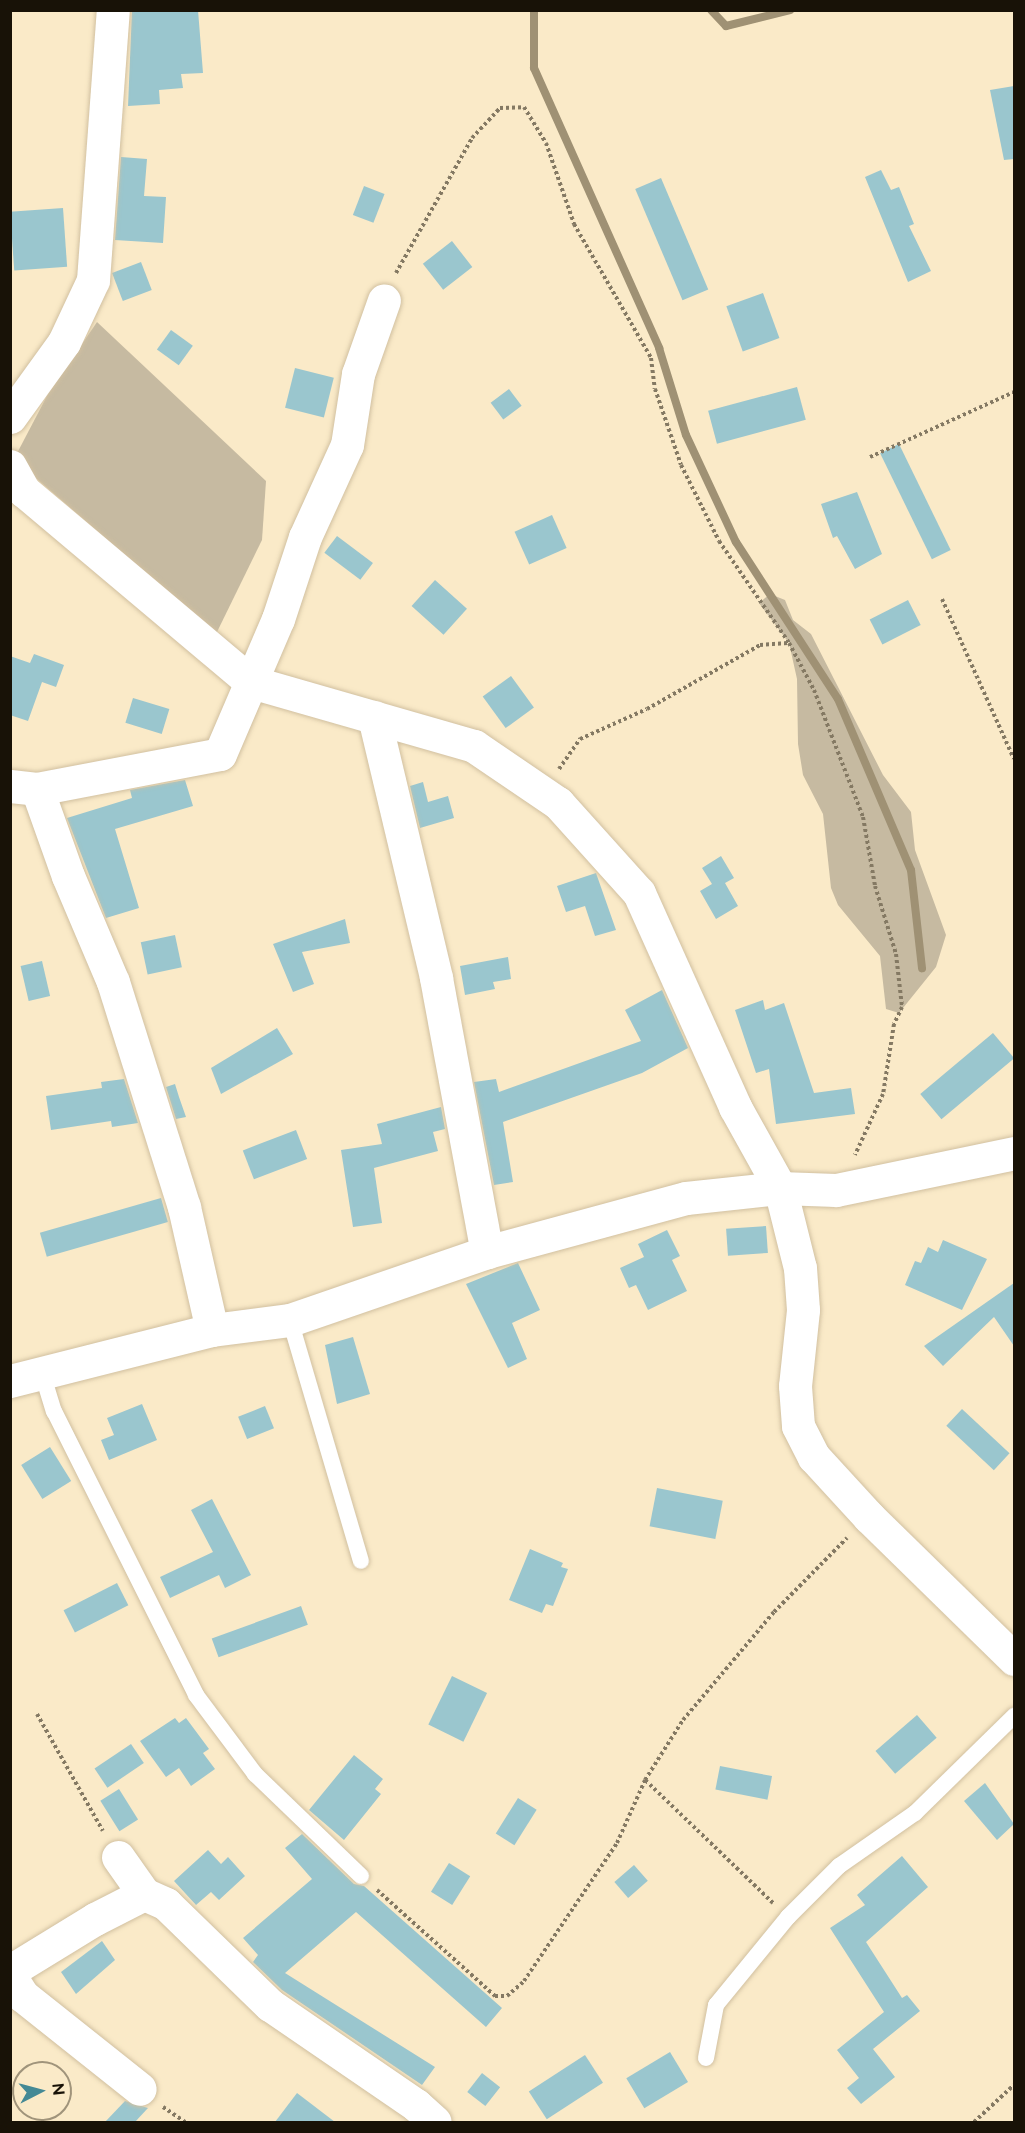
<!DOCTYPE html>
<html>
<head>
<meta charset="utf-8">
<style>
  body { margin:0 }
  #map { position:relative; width:1025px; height:2133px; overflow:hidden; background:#faeac8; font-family:Raleway,sans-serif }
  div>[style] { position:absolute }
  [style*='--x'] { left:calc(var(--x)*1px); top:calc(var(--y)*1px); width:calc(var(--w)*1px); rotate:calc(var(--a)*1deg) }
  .green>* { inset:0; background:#c6baa1 }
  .stream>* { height:8px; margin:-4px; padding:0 4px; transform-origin:4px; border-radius:4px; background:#9f9174 }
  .building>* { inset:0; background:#9ac6ce; transform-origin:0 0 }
  .path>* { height:4px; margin-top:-2px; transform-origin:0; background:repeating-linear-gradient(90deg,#847963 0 3px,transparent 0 6px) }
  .roads { filter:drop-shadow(0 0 2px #d1c0a0) drop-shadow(0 0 2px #d1c0a0) }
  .service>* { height:16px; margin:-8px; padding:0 8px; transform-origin:8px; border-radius:8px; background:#fff }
  .minor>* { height:33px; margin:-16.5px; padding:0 16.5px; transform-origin:16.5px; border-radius:16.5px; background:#fff }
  span { translate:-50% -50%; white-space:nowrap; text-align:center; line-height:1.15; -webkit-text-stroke:4.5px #faeac8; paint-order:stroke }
  .frame { position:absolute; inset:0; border:12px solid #181207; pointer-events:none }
  .north { position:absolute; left:12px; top:2061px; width:60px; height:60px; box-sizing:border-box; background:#faeac8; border:2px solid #a0947b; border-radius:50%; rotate:84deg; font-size:16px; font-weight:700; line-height:24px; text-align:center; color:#181207 }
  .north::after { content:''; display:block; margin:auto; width:21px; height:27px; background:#448995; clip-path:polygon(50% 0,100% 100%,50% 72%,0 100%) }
</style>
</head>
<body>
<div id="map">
  <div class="green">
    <div style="clip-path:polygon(97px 322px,266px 481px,262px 540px,216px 634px,14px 459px,48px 394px)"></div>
    <div style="clip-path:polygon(770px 594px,785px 600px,793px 620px,811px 634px,883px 775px,911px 812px,915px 850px,946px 935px,936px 967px,899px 1013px,886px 1009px,880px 956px,838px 905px,831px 888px,823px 814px,803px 775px,798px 744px,797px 679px,789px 643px,759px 603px)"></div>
  </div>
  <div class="stream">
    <div style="--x:534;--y:10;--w:58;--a:90"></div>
    <div style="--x:534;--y:68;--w:307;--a:65.9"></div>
    <div style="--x:659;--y:348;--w:91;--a:72.8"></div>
    <div style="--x:686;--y:435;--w:118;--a:65"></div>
    <div style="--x:736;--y:542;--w:187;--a:57"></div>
    <div style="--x:838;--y:699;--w:186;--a:66.9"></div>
    <div style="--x:911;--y:870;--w:99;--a:83.6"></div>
    <div style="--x:711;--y:10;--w:22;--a:47"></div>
    <div style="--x:726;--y:26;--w:66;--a:-14"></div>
  </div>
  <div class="building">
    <div style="clip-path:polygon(132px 10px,198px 10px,203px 73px,181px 74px,183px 88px,159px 90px,160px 104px,128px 106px)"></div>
    <div style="clip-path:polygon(1014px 86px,1014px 159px,1004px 160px,990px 90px)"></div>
    <div style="clip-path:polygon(121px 157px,147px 159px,144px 196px,166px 197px,163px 243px,115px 240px)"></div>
    <div style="clip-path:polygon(881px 170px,891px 190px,899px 187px,914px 224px,909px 226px,931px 271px,908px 282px,865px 177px)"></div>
    <div style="left:661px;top:178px;width:121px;height:28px;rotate:67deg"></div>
    <div style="left:364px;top:186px;width:22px;height:31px;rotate:21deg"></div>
    <div style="left:63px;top:208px;width:59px;height:53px;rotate:86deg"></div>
    <div style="left:452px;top:241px;width:33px;height:37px;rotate:52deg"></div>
    <div style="left:141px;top:262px;width:30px;height:31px;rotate:69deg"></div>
    <div style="left:763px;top:293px;width:48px;height:39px;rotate:70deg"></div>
    <div style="left:171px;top:330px;width:27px;height:24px;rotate:36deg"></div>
    <div style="left:295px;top:368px;width:40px;height:41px;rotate:14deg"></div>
    <div style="left:797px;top:387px;width:34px;height:92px;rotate:75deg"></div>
    <div style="left:509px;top:389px;width:21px;height:23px;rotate:53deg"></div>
    <div style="left:899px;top:444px;width:118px;height:21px;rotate:64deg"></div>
    <div style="clip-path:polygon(857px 492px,882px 554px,855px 569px,837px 536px,833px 538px,821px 504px)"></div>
    <div style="left:552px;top:515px;width:36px;height:41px;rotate:66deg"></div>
    <div style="left:337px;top:536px;width:45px;height:21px;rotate:37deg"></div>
    <div style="left:435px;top:580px;width:43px;height:35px;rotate:42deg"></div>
    <div style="left:908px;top:600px;width:28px;height:43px;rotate:63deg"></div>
    <div style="clip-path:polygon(34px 654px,64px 665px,56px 687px,42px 682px,28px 721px,10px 715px,10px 656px,30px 663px)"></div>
    <div style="left:511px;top:676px;width:39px;height:35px;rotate:54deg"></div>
    <div style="left:133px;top:698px;width:38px;height:26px;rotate:17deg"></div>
    <div style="clip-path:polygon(185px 780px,193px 806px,115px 829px,139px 908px,106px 918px,67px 818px,132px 798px,130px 790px)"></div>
    <div style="clip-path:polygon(423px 782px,428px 802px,448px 796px,454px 818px,420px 828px,410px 786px)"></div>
    <div style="clip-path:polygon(721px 856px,734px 878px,725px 883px,738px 906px,716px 919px,700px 891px,712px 884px,702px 868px)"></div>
    <div style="clip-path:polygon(596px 873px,616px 930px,595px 936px,585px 906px,566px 912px,557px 886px)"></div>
    <div style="clip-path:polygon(345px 919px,350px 943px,302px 952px,314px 984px,293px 992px,273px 944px)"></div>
    <div style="left:175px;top:935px;width:33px;height:35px;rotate:78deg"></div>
    <div style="clip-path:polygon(508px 957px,511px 979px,493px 982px,495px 989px,465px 995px,460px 966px)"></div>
    <div style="left:42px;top:961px;width:36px;height:22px;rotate:77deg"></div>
    <div style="clip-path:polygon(662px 990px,688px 1048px,642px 1073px,503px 1122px,513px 1182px,494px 1185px,474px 1082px,496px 1079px,499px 1092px,641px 1041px,625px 1010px)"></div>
    <div style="clip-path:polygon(763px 1000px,765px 1010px,784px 1003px,814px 1093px,851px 1088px,855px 1114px,776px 1124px,769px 1069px,756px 1073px,735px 1010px)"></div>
    <div style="clip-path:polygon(277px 1028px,293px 1054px,221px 1094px,211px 1068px)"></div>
    <div style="left:993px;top:1033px;width:33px;height:95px;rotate:50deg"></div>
    <div style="clip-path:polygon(124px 1079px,138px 1123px,112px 1127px,111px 1121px,51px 1130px,46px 1096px,102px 1088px,101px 1082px)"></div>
    <div style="clip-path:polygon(175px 1084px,179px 1097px,186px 1117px,176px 1119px,166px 1087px)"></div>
    <div style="clip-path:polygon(441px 1107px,445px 1129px,433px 1132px,438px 1151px,374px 1168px,382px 1223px,353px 1227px,341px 1150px,382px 1144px,377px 1124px)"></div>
    <div style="left:296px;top:1130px;width:31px;height:57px;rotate:69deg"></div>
    <div style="left:161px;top:1198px;width:25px;height:126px;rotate:74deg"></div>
    <div style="left:766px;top:1226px;width:27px;height:40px;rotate:86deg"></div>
    <div style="clip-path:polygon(667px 1230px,680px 1256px,672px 1260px,687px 1291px,648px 1310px,636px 1285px,629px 1288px,620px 1268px,644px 1257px,638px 1244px)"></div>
    <div style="clip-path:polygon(943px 1240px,987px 1259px,962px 1310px,905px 1285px,915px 1261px,921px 1263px,928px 1247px,938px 1252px)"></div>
    <div style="clip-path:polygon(518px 1263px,540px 1310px,512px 1323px,527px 1359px,508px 1368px,466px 1284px)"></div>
    <div style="clip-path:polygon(1014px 1283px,1014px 1346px,994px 1317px,943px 1366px,924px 1346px)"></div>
    <div style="clip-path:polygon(353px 1337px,370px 1394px,337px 1404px,325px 1345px)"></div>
    <div style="clip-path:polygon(142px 1404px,157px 1440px,109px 1460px,101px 1440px,114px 1435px,107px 1418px)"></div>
    <div style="left:265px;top:1406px;width:24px;height:29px;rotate:68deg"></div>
    <div style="left:962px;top:1409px;width:65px;height:23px;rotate:43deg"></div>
    <div style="left:50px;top:1447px;width:40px;height:34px;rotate:58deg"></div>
    <div style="left:657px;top:1488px;width:67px;height:39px;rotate:11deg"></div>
    <div style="clip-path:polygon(212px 1499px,251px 1575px,225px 1588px,219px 1575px,170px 1598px,160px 1577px,213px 1552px,191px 1510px)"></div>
    <div style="clip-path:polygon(530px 1549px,563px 1563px,561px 1567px,568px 1569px,553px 1606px,546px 1604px,542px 1613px,509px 1600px)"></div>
    <div style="left:117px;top:1583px;width:25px;height:60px;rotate:63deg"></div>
    <div style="left:301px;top:1606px;width:20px;height:95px;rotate:70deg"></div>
    <div style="left:452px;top:1676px;width:39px;height:54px;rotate:26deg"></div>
    <div style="left:917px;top:1715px;width:30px;height:55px;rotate:49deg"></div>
    <div style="clip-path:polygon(175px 1718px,179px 1723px,186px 1718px,209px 1749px,203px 1753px,215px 1769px,191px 1786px,179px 1768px,166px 1777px,140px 1741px)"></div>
    <div style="left:131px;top:1744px;width:23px;height:44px;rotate:56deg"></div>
    <div style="clip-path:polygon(354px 1755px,383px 1779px,375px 1789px,381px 1794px,344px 1840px,309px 1810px)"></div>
    <div style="left:720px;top:1766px;width:53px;height:24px;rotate:11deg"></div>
    <div style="clip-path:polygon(985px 1783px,1014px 1824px,997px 1840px,964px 1801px)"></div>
    <div style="left:119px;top:1789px;width:36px;height:22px;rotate:58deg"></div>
    <div style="left:518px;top:1798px;width:22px;height:42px;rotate:32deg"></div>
    <div style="clip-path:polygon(302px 1834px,354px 1884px,364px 1886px,502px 2008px,486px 2027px,356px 1912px,285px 1973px,435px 2067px,422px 2085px,282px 1990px,253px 1962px,258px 1955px,243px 1938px,312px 1879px,285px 1848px)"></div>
    <div style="clip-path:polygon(208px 1850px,221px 1864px,228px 1857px,245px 1876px,219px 1900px,211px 1892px,196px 1905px,174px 1881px)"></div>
    <div style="clip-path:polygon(902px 1856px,928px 1887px,866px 1942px,902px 1998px,907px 1995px,920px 2011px,873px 2049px,895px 2077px,861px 2104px,847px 2088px,859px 2078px,837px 2050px,884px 2012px,830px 1928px,865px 1905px,857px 1895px)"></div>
    <div style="left:449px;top:1863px;width:25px;height:34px;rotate:32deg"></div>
    <div style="left:634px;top:1865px;width:21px;height:26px;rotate:49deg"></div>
    <div style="clip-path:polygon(102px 1941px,115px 1960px,76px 1994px,61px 1972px)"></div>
    <div style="left:670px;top:2052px;width:35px;height:51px;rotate:59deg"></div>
    <div style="left:585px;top:2055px;width:33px;height:67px;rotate:57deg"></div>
    <div style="left:482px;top:2073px;width:23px;height:24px;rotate:38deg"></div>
    <div style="clip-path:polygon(297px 2093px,335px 2122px,275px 2122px)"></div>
    <div style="clip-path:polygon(125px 2101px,148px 2108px,135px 2122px,105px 2122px)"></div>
  </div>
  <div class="path">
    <div style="--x:396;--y:273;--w:155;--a:-60.6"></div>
    <div style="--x:472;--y:138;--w:41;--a:-47"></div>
    <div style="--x:500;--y:108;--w:24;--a:-2"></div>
    <div style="--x:524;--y:107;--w:42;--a:58.6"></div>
    <div style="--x:546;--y:143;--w:86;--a:70.9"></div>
    <div style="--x:574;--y:224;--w:155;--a:60.1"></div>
    <div style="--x:651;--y:358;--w:31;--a:83"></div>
    <div style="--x:655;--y:389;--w:80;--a:71.1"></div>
    <div style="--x:681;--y:465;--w:85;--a:63.4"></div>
    <div style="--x:719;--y:541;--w:124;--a:55.5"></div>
    <div style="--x:789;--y:643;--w:53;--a:62"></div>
    <div style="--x:814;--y:690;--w:136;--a:68.9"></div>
    <div style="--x:863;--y:817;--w:70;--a:80.1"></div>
    <div style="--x:875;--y:886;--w:71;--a:72.8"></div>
    <div style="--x:896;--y:954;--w:53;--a:83.5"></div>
    <div style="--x:902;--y:1007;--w:19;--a:115"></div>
    <div style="--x:894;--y:1024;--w:71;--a:98.9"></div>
    <div style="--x:883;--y:1094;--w:67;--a:114.7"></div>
    <div style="--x:870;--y:457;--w:158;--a:-24.3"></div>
    <div style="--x:942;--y:599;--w:175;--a:65.8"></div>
    <div style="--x:559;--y:769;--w:37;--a:-55"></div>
    <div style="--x:580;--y:739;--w:73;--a:-24.1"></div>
    <div style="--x:647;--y:709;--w:130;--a:-29.5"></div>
    <div style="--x:760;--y:645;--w:28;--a:-4"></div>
    <div style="--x:37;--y:1714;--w:134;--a:60.6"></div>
    <div style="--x:377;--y:1890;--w:159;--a:41.9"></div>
    <div style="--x:495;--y:1996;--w:12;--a:0"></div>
    <div style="--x:507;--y:1996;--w:23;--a:-41"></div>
    <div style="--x:524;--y:1981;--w:166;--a:-56"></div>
    <div style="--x:617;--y:1843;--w:69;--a:-66"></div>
    <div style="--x:773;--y:1903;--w:178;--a:-136.1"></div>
    <div style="--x:645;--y:1780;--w:71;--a:-57.7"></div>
    <div style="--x:683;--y:1720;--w:141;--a:-49.9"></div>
    <div style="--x:774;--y:1612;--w:104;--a:-45.4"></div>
    <div style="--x:163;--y:2107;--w:27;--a:34"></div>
    <div style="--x:974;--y:2122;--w:54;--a:-42.8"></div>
  </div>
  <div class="roads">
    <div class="service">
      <div style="--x:290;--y:1320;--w:251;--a:73.6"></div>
      <div style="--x:43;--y:1376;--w:37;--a:73"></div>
      <div style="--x:54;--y:1411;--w:318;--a:63.4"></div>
      <div style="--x:196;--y:1695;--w:99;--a:53.2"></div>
      <div style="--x:255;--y:1774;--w:147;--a:43.9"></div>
      <div style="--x:706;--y:2058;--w:54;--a:-79.3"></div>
      <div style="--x:716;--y:2005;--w:114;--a:-50.7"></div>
      <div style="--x:788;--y:1917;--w:72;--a:-45"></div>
      <div style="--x:839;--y:1866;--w:93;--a:-34.9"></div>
      <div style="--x:915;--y:1813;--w:139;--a:-44.4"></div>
    </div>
    <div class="minor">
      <div style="--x:10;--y:417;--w:92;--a:-54.2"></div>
      <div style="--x:64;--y:342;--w:68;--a:-64.9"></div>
      <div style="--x:93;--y:280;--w:271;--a:-85.8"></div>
      <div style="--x:10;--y:466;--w:29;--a:61"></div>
      <div style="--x:24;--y:491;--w:297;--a:40.1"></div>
      <div style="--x:251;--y:682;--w:232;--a:16"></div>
      <div style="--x:474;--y:746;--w:102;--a:34.2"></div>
      <div style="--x:558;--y:803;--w:121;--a:48"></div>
      <div style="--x:639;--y:893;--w:235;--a:65.8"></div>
      <div style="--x:735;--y:1107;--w:93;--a:60.9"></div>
      <div style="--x:780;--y:1188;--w:82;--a:76"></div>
      <div style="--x:800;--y:1268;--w:42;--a:85.9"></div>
      <div style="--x:803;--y:1310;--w:76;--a:96"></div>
      <div style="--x:795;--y:1386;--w:40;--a:85.7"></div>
      <div style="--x:798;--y:1426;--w:35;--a:63"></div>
      <div style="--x:814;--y:1457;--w:81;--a:47.5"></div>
      <div style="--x:869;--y:1517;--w:203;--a:44.4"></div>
      <div style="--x:374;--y:717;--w:268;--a:76.6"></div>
      <div style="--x:436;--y:978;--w:279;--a:79.5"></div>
      <div style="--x:10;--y:786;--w:27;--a:6"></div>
      <div style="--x:37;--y:789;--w:186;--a:-10.8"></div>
      <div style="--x:220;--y:754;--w:147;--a:-66.8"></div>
      <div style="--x:278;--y:619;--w:86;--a:-71.8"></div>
      <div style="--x:305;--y:537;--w:101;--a:-65.5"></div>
      <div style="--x:347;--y:445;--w:72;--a:-81.2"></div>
      <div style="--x:358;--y:374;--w:78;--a:-70.6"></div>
      <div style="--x:37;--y:789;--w:92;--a:70.4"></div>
      <div style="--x:68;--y:876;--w:115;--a:67"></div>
      <div style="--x:113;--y:982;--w:236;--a:72.5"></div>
      <div style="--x:184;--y:1207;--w:126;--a:77.2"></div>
      <div style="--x:10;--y:1381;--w:208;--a:-14.2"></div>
      <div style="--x:212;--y:1330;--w:79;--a:-7.3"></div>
      <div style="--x:290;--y:1320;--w:208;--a:-19"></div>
      <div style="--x:487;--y:1252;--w:206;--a:-15.2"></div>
      <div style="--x:686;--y:1198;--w:95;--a:-6.1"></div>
      <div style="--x:780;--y:1188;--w:56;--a:2"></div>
      <div style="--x:836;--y:1190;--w:182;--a:-11.7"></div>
      <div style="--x:118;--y:1857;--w:45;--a:54.9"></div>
      <div style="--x:144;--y:1894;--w:24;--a:24"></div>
      <div style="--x:166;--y:1904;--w:145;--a:44.2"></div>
      <div style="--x:270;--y:2005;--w:177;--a:34.4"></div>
      <div style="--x:416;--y:2105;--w:25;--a:42"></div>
      <div style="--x:10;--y:1971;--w:100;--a:-31.5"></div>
      <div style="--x:95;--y:1919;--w:55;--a:-27"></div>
      <div style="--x:10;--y:1976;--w:24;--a:57"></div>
      <div style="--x:23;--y:1996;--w:149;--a:38.5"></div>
    </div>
  </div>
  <div class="frame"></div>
  <div class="north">N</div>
</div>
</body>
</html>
